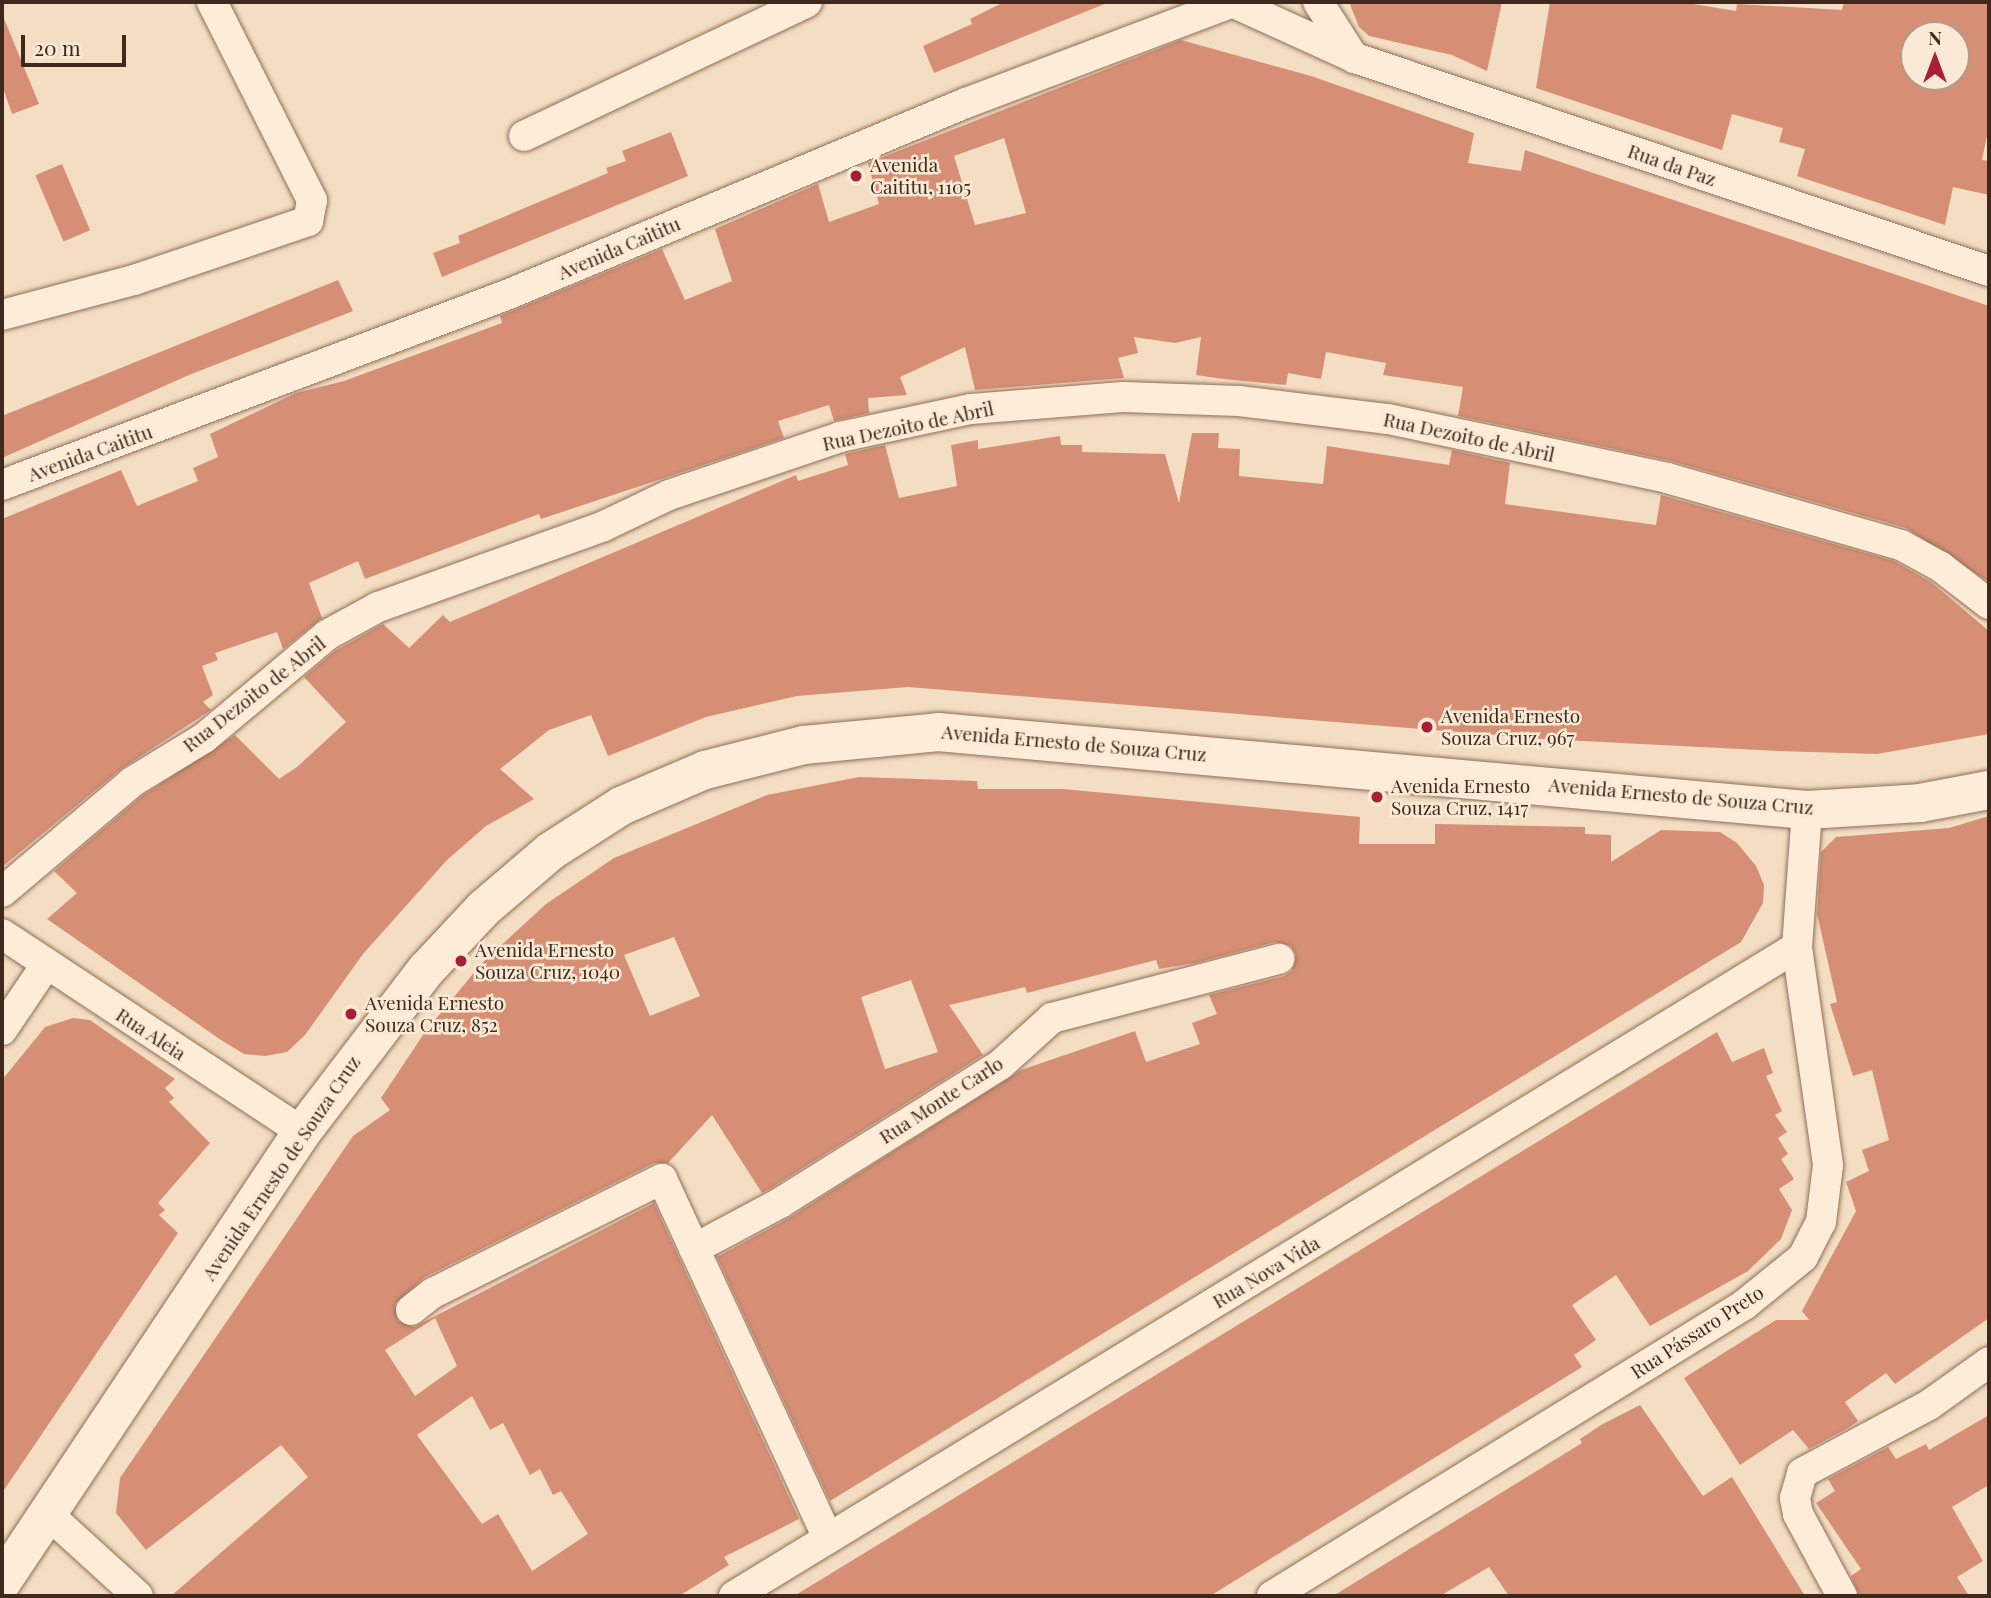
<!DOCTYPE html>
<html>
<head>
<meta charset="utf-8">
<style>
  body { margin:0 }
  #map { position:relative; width:1991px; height:1598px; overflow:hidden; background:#f3dec3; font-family:"Playfair Display",serif }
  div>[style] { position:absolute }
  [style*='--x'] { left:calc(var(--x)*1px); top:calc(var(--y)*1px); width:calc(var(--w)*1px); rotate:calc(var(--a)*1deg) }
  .building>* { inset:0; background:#d68f75; transform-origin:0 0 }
  .roads { filter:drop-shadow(0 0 2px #916d57) drop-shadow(0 0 2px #916d57) }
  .street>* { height:30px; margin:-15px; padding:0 15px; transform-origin:15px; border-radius:15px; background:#fdecd8 }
  .secondary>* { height:38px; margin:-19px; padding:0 19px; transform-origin:19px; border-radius:19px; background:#fdecd8 }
  .dots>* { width:19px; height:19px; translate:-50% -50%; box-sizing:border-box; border:4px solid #fae9d4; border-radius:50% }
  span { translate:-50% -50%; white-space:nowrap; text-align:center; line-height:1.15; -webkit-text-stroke:5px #fae9d4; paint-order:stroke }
  .poi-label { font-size:19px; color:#3f281d }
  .left { translate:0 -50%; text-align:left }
  .street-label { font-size:19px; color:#3f281d }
  .frame { position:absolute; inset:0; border:4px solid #3f281d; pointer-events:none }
  .north { position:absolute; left:1900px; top:21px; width:70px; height:70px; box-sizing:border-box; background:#fae9d4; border:2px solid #af9c8b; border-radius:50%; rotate:0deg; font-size:19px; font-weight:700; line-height:28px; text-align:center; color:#3f281d }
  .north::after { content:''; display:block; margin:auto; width:24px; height:32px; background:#a71f34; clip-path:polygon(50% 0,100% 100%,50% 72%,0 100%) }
  .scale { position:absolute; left:21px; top:35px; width:105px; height:32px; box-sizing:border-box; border:4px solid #3f281d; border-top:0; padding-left:9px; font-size:21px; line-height:24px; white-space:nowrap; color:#3f281d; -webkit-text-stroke:5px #fae9d4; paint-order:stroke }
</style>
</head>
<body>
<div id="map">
  <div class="building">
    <div style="clip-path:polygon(1004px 2px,1107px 2px,1107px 3px,934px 73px,923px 46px,972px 24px,970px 19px)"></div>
    <div style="clip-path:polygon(1349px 2px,1502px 2px,1487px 71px,1452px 55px,1369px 36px,1359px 27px)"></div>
    <div style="clip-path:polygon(evenodd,1550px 2px,1681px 2px,1736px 11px,1737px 4px,1842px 10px,1844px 2px,1989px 3px,1989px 126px,1982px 160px,1989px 161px,1989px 195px,1953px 187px,1945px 225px,1797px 176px,1805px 149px,1779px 142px,1783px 128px,1732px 114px,1722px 150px,1536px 88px,1550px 2px,1914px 35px,1956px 35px,1956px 77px,1914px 77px,1914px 35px)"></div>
    <div style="clip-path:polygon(3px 16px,39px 104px,12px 114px,2px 85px)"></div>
    <div style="clip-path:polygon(evenodd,1181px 40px,1311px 76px,1474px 133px,1468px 163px,1521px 171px,1525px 150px,1989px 306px,1989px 582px,1906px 528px,1671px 461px,1458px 416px,1463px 387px,1383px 375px,1386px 363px,1326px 352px,1321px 379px,1288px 373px,1286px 385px,1223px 379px,1196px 375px,1201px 337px,1175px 343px,1134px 337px,1138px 353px,1118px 358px,1124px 378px,975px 390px,965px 347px,900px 377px,907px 395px,868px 398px,869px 413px,834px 421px,829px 405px,778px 421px,784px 438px,541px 519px,539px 514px,365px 579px,358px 561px,309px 583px,322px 618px,283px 649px,277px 632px,215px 653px,218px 660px,202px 666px,213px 695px,203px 702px,211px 710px,121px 769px,2px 867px,2px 519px,121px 470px,137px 506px,198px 481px,193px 468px,218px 457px,210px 434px,296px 393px,344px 381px,502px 323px,500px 316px,662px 249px,685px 300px,732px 281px,715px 229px,818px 184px,829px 222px,879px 204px,868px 163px,1181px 40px,1004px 138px,1026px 213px,975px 225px,954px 156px,1004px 138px)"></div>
    <div style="clip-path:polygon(671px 132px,688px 176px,442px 277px,433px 253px,460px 243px,458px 236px,608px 173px,606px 168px,626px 161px,622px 151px)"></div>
    <div style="left:62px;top:164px;width:72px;height:29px;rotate:67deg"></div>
    <div style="clip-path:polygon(338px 280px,353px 311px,189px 375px,2px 458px,2px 416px)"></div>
    <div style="clip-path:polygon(1192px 433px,1219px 433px,1218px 448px,1240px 449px,1239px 476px,1323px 484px,1327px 446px,1449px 465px,1452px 450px,1510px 463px,1505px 504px,1656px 525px,1661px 495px,1894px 561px,1931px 582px,1989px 631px,1989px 734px,1877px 754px,1779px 751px,1543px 739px,908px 687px,797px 696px,706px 717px,608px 756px,591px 715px,549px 730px,500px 769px,534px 799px,486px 826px,447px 860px,363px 954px,305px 1035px,287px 1052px,265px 1056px,244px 1054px,221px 1040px,47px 919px,77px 893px,54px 871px,142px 796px,235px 735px,279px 779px,297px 767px,346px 722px,304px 677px,335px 651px,383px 624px,409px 648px,443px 615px,450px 622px,796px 475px,798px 481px,848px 465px,845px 454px,885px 445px,899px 498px,957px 486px,951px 445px,978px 440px,978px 449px,1060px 436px,1061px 445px,1082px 445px,1082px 452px,1165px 454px,1179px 503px)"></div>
    <div style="clip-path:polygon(evenodd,859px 777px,977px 781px,978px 789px,1063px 789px,1360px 817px,1359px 844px,1435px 844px,1435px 824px,1585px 827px,1585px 834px,1611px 835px,1611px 862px,1661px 830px,1720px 832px,1737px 843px,1756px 866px,1764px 885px,1763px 903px,1741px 942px,830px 1501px,717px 1257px,789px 1218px,1021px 1070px,1135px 1031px,1146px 1062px,1200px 1044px,1192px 1023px,1217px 1014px,1209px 995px,1284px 976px,1292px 971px,1296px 955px,1291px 946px,1275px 942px,1195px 963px,1159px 969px,1156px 960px,1027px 993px,1025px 987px,949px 1005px,983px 1055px,771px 1188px,762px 1193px,712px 1115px,668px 1163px,654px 1163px,425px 1277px,395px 1304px,398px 1321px,414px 1327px,654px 1203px,799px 1519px,724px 1557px,729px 1565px,679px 1596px,171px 1596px,308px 1477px,281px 1445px,146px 1550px,116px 1513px,120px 1478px,353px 1136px,390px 1110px,381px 1098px,425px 1032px,482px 963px,546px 904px,614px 858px,767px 795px,859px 777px,674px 937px,700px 996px,650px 1016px,624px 955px,674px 937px,859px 777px,911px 980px,938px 1052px,885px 1069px,861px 997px,911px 980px,859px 777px,435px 1318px,457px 1366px,415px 1396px,385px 1350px,435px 1318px,859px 777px,472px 1396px,490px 1430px,503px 1423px,530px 1475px,540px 1469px,553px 1495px,561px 1491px,588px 1534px,532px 1571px,498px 1514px,482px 1524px,417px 1435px,472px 1396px)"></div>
    <div style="clip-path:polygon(1989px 816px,1989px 1318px,1895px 1384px,1886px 1373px,1845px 1402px,1858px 1421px,1848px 1428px,1809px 1449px,1793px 1430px,1740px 1465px,1684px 1378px,1776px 1320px,1809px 1320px,1802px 1311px,1856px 1211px,1846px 1182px,1869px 1171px,1862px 1150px,1889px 1140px,1872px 1070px,1853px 1076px,1830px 1004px,1837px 1002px,1817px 914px,1821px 852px,1836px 837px,1949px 828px)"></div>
    <div style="clip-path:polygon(73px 1018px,90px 1020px,175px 1079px,165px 1088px,174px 1098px,169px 1102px,210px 1143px,158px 1203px,165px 1210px,159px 1215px,178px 1233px,2px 1493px,2px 1080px,45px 1027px)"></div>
    <div style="clip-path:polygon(1717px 1032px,1732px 1062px,1764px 1048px,1773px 1073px,1766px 1076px,1782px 1111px,1775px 1115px,1787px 1132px,1778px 1138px,1788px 1154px,1781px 1159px,1794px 1179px,1779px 1189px,1792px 1210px,1781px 1239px,1748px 1271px,1650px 1326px,1616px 1275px,1572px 1305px,1596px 1340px,1574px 1355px,1582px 1367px,1210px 1596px,794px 1596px)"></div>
    <div style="clip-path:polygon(1640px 1405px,1703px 1496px,1732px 1477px,1805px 1596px,1509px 1596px,1489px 1567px,1440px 1596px,1333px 1596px,1582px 1443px,1580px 1439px,1601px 1425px)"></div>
    <div style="clip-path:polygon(1989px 1415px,1989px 1485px,1952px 1507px,1983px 1561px,1957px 1577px,1969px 1596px,1859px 1596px,1851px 1576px,1861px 1569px,1816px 1503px,1835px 1491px,1828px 1479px,1888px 1447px,1896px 1459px,1926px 1444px,1929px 1450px)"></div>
  </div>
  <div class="roads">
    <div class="street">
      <div style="--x:1232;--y:2;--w:135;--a:24.5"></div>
      <div style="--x:1355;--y:58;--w:669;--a:18.57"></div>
      <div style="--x:1318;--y:2;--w:67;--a:57.3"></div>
      <div style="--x:524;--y:136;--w:313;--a:-25.3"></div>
      <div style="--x:2;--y:315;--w:137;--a:-14.9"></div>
      <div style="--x:134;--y:280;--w:184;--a:-18.7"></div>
      <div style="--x:308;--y:221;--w:21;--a:-79"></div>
      <div style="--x:312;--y:200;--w:222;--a:-116.8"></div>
      <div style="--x:2;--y:485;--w:542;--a:-20.64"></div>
      <div style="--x:509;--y:294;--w:495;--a:-22.7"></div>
      <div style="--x:966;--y:103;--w:285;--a:-20.7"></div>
      <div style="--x:2;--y:892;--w:170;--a:-40.2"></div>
      <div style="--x:132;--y:782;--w:84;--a:-31.4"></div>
      <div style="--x:204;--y:738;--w:160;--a:-39.9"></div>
      <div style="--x:327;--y:635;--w:58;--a:-28.8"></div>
      <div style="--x:378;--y:607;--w:240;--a:-19.7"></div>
      <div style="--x:604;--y:526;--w:72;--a:-25.5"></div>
      <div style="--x:669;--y:495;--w:181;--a:-18.7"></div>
      <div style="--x:840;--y:437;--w:134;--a:-12.1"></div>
      <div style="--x:971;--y:409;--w:152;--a:-4.5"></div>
      <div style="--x:1123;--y:397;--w:116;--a:2"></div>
      <div style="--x:1239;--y:401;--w:150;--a:6.9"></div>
      <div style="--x:1388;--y:419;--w:285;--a:11.9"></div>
      <div style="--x:1667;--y:478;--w:243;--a:16"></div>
      <div style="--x:1901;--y:545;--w:46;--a:28.8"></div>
      <div style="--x:1941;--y:567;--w:61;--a:37.6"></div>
      <div style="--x:2;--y:934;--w:359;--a:33.4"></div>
      <div style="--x:2;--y:1030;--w:78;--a:-55.9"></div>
      <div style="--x:694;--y:1249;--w:98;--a:-28.1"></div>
      <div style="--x:780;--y:1203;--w:260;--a:-32.1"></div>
      <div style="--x:1000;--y:1065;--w:70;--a:-42.1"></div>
      <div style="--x:1052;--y:1018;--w:235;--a:-14.6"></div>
      <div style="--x:411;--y:1310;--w:28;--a:-38"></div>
      <div style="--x:433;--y:1293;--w:256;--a:-26.5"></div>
      <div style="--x:662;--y:1179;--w:396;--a:65.2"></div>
      <div style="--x:49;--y:1515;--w:120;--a:42.3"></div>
      <div style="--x:734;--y:1596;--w:1245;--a:-31.41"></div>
      <div style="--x:1272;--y:1596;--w:554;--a:-31.65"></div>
      <div style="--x:1744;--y:1305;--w:76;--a:-39.1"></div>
      <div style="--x:1803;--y:1257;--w:39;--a:-63"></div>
      <div style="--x:1821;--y:1222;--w:57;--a:-83"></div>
      <div style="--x:1828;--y:1165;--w:220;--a:-98.1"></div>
      <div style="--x:1797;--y:947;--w:137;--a:-85.8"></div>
      <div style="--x:1842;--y:1596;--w:93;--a:-118.2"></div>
      <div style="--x:1798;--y:1514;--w:16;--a:-101"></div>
      <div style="--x:1795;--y:1498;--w:26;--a:-74"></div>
      <div style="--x:1802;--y:1473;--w:144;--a:-28.2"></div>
      <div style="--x:1929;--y:1405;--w:74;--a:-35.6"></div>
    </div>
    <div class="secondary">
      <div style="--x:2;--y:1582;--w:541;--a:-56.31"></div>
      <div style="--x:302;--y:1132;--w:204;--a:-52.6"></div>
      <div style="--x:426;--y:970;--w:83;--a:-46.9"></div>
      <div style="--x:483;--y:909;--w:89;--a:-40.5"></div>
      <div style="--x:551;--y:851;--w:83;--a:-32.7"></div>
      <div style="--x:621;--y:806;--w:91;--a:-23.2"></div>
      <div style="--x:705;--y:770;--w:102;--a:-14.2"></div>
      <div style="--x:804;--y:745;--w:135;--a:-5.5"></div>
      <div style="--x:938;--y:732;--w:872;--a:5.13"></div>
      <div style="--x:1807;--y:810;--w:113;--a:-3.5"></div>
      <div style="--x:1920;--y:803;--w:70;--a:-10.7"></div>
    </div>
  </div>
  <div class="dots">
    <div style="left:856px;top:176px;background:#a71f34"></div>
    <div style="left:1427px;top:727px;background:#a71f34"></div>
    <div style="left:1377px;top:797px;background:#a71f34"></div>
    <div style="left:461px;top:961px;background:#a71f34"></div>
    <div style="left:351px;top:1014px;background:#a71f34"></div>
  </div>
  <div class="poi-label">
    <span class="left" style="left:870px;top:176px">Avenida<br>Caititu, 1105</span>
    <span class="left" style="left:1441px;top:727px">Avenida Ernesto<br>Souza Cruz, 967</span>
    <span class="left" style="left:1391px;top:797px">Avenida Ernesto<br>Souza Cruz, 1417</span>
    <span class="left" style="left:475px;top:961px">Avenida Ernesto<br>Souza Cruz, 1040</span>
    <span class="left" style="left:365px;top:1014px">Avenida Ernesto<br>Souza Cruz, 852</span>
  </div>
  <div class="street-label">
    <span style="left:1672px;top:165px;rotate:19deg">Rua da Paz</span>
    <span style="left:619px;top:248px;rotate:-23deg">Avenida Caititu</span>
    <span style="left:908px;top:426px;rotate:-12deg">Rua Dezoito de Abril</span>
    <span style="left:1469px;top:437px;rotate:12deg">Rua Dezoito de Abril</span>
    <span style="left:90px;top:453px;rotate:-20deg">Avenida Caititu</span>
    <span style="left:254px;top:694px;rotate:-38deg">Rua Dezoito de Abril</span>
    <span style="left:1074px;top:743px;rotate:5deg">Avenida Ernesto de Souza Cruz</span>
    <span style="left:1681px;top:796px;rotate:5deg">Avenida Ernesto de Souza Cruz</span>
    <span style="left:151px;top:1034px;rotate:33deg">Rua Aleia</span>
    <span style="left:941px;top:1100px;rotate:-33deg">Rua Monte Carlo</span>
    <span style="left:281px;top:1168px;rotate:-56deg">Avenida Ernesto de Souza Cruz</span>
    <span style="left:1266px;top:1272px;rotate:-31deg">Rua Nova Vida</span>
    <span style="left:1697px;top:1332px;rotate:-33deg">Rua Pássaro Preto</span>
  </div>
  <div class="frame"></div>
  <div class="north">N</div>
  <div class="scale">20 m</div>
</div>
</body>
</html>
